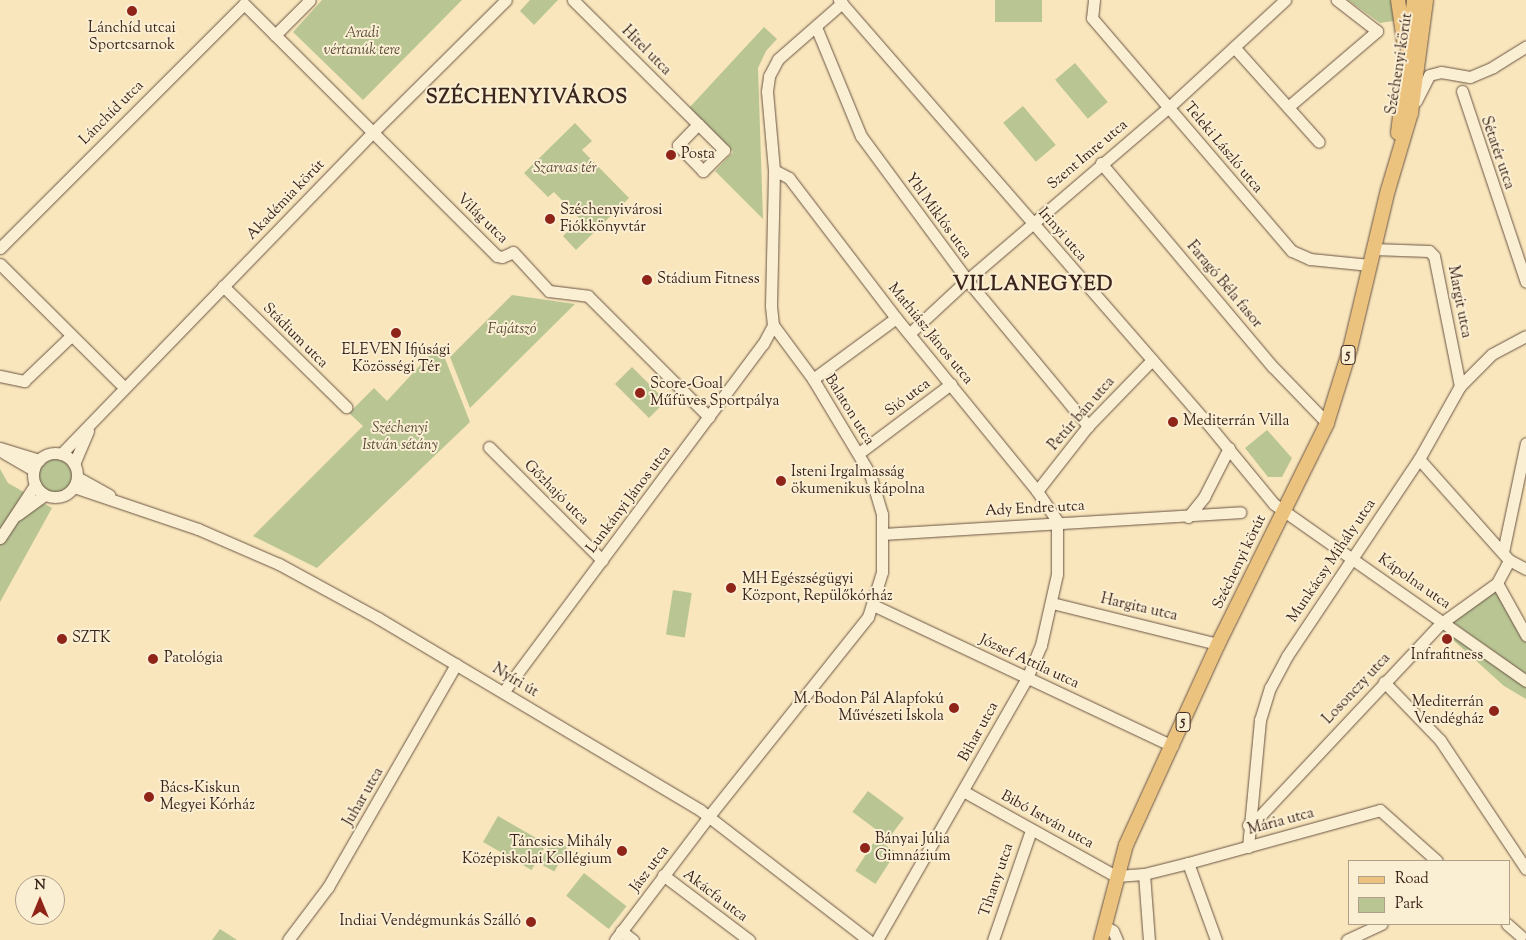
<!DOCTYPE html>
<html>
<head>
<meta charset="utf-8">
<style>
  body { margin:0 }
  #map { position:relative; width:1526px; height:940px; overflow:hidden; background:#f9e6bc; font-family:"Sorts Mill Goudy",serif }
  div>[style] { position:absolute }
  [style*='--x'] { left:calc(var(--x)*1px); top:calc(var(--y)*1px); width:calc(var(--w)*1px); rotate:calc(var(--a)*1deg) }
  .green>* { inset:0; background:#b9c694; transform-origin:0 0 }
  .round { border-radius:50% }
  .roads { filter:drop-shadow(0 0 1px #6a5444) drop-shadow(0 0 1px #6a5444) }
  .minor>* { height:11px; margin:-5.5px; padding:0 5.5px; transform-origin:5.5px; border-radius:5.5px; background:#fbefd3 }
  .minor>.ring { margin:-5.5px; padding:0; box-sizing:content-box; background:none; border:11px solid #fbefd3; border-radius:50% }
  .major>* { height:14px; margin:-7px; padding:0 7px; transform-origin:7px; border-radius:7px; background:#ecc37e }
  .dots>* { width:14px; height:14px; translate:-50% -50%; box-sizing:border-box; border:2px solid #fbefd3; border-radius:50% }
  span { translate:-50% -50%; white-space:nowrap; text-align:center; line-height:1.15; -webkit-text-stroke:4px #fbefd3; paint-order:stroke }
  .shield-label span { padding:1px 4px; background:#fbefd3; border:1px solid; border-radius:4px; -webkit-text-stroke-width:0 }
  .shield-label { font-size:14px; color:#3b241c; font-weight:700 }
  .poi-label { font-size:15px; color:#3b241c }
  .left { translate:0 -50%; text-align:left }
  .right { translate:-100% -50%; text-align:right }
  .park-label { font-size:15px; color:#5a4c3a; font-style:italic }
  .street-label { font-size:15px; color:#3b241c }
  .district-label { font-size:20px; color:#3b241c; font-weight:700; letter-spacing:1px }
  .legend { position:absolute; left:1348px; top:860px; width:162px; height:65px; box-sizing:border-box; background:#fbefd3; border:1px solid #ae9e8a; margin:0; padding:6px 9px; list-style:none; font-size:15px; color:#3b241c }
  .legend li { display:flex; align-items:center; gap:10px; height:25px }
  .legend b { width:25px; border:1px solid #ae9e8a }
  .north { position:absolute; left:15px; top:875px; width:50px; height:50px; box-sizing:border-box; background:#fbefd3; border:1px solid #ae9e8a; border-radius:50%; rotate:0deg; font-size:14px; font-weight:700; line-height:20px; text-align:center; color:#3b241c }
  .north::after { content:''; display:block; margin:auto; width:18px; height:22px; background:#8f2418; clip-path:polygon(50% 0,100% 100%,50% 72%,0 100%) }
</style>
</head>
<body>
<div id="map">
  <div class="green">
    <div style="clip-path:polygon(322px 0,462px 0,363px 100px,293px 32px)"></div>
    <div style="clip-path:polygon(530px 0,558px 0,534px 25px,520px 11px)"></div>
    <div style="left:995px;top:0;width:47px;height:22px"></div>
    <div style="clip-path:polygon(1348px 0,1391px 0,1394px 21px,1380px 23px)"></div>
    <div style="clip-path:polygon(764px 27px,777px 39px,766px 51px,758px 68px,763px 219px,715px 171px,733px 152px,689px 108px)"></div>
    <div style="left:1075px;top:63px;width:51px;height:26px;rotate:50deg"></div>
    <div style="left:1023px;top:106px;width:51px;height:26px;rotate:50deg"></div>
    <div style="clip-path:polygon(575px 123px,592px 141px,582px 150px,629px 198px,576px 250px,563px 236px,580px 219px,554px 192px,548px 197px,524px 173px)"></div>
    <div style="clip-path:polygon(512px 295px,575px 304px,470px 408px,450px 357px)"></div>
    <div style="clip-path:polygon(436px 348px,444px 356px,470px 422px,317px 568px,253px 536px,363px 426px,349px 413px,374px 388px,387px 401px)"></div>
    <div style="left:632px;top:367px;width:48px;height:24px;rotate:45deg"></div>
    <div style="clip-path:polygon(1267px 430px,1292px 458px,1282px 477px,1268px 477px,1245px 448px)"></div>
    <div class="round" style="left:37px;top:458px;width:36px;height:36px"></div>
    <div style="clip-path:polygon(0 469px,8px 483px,52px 508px,0 602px)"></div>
    <div style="clip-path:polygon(1495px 587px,1526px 642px,1526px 674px,1450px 620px)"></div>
    <div style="left:673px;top:590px;width:19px;height:45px;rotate:9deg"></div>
    <div style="clip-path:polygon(1444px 627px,1526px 686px,1526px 699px,1504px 686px,1442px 630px)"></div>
    <div style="left:868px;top:791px;width:45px;height:26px;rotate:37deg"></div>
    <div style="left:498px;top:816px;width:56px;height:30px;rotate:30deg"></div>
    <div style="left:553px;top:838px;width:17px;height:29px;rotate:28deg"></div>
    <div style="left:876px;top:839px;width:24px;height:38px;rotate:33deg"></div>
    <div style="left:584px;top:873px;width:54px;height:29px;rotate:38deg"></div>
    <div style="clip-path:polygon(220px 929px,237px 940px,212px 940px)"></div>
  </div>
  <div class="roads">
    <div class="minor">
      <div style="--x:573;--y:0;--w:176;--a:44.8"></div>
      <div style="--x:698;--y:124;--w:37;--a:45"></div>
      <div style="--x:724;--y:150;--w:30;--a:135"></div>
      <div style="--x:703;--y:171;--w:36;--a:-134"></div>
      <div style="--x:678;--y:145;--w:29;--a:-46"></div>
      <div style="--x:839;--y:0;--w:562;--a:48.97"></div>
      <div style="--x:1208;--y:424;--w:104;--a:50.5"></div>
      <div style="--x:1274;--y:504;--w:308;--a:35.1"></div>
      <div style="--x:1094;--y:0;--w:18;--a:96"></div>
      <div style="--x:1092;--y:18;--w:307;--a:49.4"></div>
      <div style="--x:1292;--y:251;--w:20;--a:24"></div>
      <div style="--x:1310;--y:259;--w:60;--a:5.7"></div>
      <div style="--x:244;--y:4;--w:357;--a:44.9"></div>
      <div style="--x:497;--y:256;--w:5;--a:11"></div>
      <div style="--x:502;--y:257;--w:12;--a:-24"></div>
      <div style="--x:513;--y:252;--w:53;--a:47.3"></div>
      <div style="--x:549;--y:291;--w:39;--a:7"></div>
      <div style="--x:588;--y:296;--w:171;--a:45"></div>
      <div style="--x:816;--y:27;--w:118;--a:67.6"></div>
      <div style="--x:861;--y:136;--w:179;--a:53.6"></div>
      <div style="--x:967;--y:280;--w:190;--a:50.3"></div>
      <div style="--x:275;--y:35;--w:49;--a:-45"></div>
      <div style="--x:1234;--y:47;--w:127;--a:48.2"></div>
      <div style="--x:1462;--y:91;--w:201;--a:71.5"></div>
      <div style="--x:1416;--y:101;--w:29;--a:-63"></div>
      <div style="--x:1429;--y:75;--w:12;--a:-14"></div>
      <div style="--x:1441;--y:72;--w:29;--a:10"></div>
      <div style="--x:1470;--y:77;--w:25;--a:-23"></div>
      <div style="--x:1493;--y:67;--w:39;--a:-32"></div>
      <div style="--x:1288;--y:107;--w:117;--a:-40.5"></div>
      <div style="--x:1377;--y:31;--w:51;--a:-142.2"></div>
      <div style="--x:1101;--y:163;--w:267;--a:49.9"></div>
      <div style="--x:1273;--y:367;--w:78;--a:46"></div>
      <div style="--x:774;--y:170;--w:17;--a:28"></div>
      <div style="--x:789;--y:178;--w:176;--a:52.6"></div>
      <div style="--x:896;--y:318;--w:223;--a:50.8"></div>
      <div style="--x:1037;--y:491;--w:36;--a:56"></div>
      <div style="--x:1057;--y:521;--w:53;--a:90"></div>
      <div style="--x:1057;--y:574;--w:73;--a:102.7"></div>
      <div style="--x:1041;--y:645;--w:36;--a:113"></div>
      <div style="--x:1027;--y:678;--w:302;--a:119.8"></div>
      <div style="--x:0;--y:248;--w:345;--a:-45"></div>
      <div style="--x:1373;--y:249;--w:56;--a:2"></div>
      <div style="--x:1429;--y:251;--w:7;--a:45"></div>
      <div style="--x:1434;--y:256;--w:133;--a:78.7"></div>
      <div style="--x:0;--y:264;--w:175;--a:44.8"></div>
      <div style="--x:223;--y:286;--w:173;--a:44.5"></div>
      <div style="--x:910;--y:333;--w:78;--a:-42.9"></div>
      <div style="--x:967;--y:280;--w:266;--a:-40.6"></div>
      <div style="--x:1169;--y:107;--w:158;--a:-42.7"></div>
      <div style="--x:0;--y:376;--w:25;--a:12"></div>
      <div style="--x:24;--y:381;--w:65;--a:-43.8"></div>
      <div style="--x:813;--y:379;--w:103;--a:-36.3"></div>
      <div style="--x:489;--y:447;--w:160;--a:45"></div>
      <div style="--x:0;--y:448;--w:41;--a:17.1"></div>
      <div class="ring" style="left:33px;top:453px;width:33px;height:33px"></div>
      <div style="--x:4;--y:453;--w:34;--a:30"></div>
      <div style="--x:859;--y:453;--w:115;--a:-36.9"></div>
      <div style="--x:61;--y:454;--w:448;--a:-45.9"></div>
      <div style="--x:373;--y:132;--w:187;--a:-44.8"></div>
      <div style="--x:1419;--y:459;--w:135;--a:48.3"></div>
      <div style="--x:1509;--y:560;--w:19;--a:28"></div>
      <div style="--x:74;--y:464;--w:36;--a:-67"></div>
      <div style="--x:77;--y:477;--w:37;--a:29"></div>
      <div style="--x:74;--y:487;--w:131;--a:18.7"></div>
      <div style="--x:198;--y:529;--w:88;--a:23.4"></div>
      <div style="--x:279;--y:564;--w:113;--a:28.6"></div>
      <div style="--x:378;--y:618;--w:375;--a:30.8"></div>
      <div style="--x:700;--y:810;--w:212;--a:37.7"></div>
      <div style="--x:1037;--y:491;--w:83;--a:-51.9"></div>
      <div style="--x:1088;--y:426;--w:92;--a:-45.9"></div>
      <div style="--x:17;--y:515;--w:34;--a:-36"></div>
      <div style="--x:1188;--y:517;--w:26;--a:-51"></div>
      <div style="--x:1204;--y:497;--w:55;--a:-63"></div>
      <div style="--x:884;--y:534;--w:357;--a:-3.5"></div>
      <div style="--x:0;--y:538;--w:64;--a:-56.6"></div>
      <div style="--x:1503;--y:552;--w:111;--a:-78.1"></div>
      <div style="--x:1497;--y:583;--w:60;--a:60.9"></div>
      <div style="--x:1052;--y:603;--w:171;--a:13.9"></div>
      <div style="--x:873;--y:605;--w:331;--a:25.2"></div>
      <div style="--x:1384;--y:682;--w:81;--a:46"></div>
      <div style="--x:1440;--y:740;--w:155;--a:56.3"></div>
      <div style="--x:504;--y:691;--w:433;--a:-53.3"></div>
      <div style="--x:763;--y:344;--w:21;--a:-62"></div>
      <div style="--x:963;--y:791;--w:175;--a:29.1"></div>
      <div style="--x:1116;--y:876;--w:28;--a:-4"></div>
      <div style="--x:1144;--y:874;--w:45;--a:-14"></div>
      <div style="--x:1188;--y:863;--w:199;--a:-15.4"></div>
      <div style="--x:1380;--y:810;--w:76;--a:41.8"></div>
      <div style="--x:1248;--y:825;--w:12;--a:-35"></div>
      <div style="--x:1258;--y:818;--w:266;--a:-46.8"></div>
      <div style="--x:1440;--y:624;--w:70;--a:-35.7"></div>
      <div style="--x:1497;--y:583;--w:26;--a:-62"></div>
      <div style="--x:1248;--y:847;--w:128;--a:-84.6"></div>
      <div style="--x:1260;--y:720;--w:34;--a:-73"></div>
      <div style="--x:1270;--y:688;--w:36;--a:-62"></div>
      <div style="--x:1287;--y:656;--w:237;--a:-56.2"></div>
      <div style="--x:1419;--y:459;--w:84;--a:-60.7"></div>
      <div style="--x:1460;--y:386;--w:45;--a:-45"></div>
      <div style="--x:1492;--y:354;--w:38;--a:-28"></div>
      <div style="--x:1188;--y:863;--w:82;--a:70"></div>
      <div style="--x:1144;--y:874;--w:66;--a:85.7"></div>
      <div style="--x:663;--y:875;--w:108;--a:37.1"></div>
      <div style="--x:1507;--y:924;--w:18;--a:41"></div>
      <div style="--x:1104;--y:926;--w:10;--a:29"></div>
      <div style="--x:1113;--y:931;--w:10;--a:66"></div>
      <div style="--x:621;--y:931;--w:15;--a:37"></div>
      <div style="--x:288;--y:940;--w:66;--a:-53"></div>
      <div style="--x:328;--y:887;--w:257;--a:-60.1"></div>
      <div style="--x:615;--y:940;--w:156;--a:-52.8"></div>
      <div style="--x:709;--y:816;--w:255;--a:-51.4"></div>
      <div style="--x:868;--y:617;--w:47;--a:-72.7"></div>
      <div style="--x:882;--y:572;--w:58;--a:-90"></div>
      <div style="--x:882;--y:514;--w:42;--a:-106.7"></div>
      <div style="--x:870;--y:474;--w:111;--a:-121"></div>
      <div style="--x:813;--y:379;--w:67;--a:-126.5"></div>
      <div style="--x:773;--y:325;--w:20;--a:-96"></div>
      <div style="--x:771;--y:305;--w:135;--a:-88.7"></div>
      <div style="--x:774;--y:170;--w:79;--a:-95.1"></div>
      <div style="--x:767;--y:91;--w:15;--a:-82"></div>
      <div style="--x:769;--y:76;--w:19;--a:-62"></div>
      <div style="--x:778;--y:59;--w:85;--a:-41.2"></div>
      <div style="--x:993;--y:940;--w:116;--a:-70.9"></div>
      <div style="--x:1347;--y:940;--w:38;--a:-25"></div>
    </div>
    <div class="major">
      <div style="--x:1398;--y:0;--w:41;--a:81.7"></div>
      <div style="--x:1398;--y:133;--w:134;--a:-83.1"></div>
      <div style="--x:1101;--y:940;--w:98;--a:-75.3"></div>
      <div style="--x:1126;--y:845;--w:221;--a:-65.4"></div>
      <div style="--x:1218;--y:644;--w:246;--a:-63.7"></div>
      <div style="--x:1327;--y:423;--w:77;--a:-72.7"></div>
      <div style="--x:1350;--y:349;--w:163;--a:-76.6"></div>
      <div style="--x:1388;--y:190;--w:80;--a:-73.4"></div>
      <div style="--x:1411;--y:113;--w:114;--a:-82.4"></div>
    </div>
  </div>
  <div class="dots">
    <div style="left:132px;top:11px;background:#8f2418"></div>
    <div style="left:671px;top:155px;background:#8f2418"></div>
    <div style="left:550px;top:219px;background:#8f2418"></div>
    <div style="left:647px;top:280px;background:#8f2418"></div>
    <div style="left:396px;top:333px;background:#8f2418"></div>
    <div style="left:640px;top:393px;background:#8f2418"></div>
    <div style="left:1173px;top:422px;background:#8f2418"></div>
    <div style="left:781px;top:481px;background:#8f2418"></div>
    <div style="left:731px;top:588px;background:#8f2418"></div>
    <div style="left:62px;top:639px;background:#8f2418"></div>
    <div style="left:1447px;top:639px;background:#8f2418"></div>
    <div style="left:153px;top:659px;background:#8f2418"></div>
    <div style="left:954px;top:708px;background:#8f2418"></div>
    <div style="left:1494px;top:711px;background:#8f2418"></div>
    <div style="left:149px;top:797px;background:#8f2418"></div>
    <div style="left:865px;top:848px;background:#8f2418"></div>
    <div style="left:622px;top:851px;background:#8f2418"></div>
    <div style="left:531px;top:922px;background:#8f2418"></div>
  </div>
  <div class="shield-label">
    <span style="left:1348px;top:355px">5</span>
    <span style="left:1183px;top:722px">5</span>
  </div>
  <div class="poi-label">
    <span style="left:132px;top:37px">Lánchíd utcai<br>Sportcsarnok</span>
    <span class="left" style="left:681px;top:155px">Posta</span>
    <span class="left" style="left:560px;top:219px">Széchenyivárosi<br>Fiókkönyvtár</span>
    <span class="left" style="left:657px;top:280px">Stádium Fitness</span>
    <span style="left:396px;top:359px">ELEVEN Ifjúsági<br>Közösségi Tér</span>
    <span class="left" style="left:650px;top:393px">Score-Goal<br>Műfüves Sportpálya</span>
    <span class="left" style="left:1183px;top:422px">Mediterrán Villa</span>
    <span class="left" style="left:791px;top:481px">Isteni Irgalmasság<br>ökumenikus kápolna</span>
    <span class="left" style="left:742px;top:588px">MH Egészségügyi<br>Központ, Repülőkórház</span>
    <span class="left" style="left:72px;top:639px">SZTK</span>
    <span style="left:1447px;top:656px">Infrafitness</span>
    <span class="left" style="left:164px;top:659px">Patológia</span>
    <span class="right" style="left:944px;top:708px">M. Bodon Pál Alapfokú<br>Művészeti Iskola</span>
    <span class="right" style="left:1484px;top:711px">Mediterrán<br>Vendégház</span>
    <span class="left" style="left:160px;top:797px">Bács-Kiskun<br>Megyei Kórház</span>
    <span class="left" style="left:875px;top:848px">Bányai Júlia<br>Gimnázium</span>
    <span class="right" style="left:612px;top:851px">Táncsics Mihály<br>Középiskolai Kollégium</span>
    <span class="right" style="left:521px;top:922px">Indiai Vendégmunkás Szálló</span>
  </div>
  <div class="park-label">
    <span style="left:362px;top:42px">Aradi<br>vértanúk tere</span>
    <span style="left:565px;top:169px">Szarvas tér</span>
    <span style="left:512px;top:330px">Fajátszó</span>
    <span style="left:400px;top:437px">Széchenyi<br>István sétány</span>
  </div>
  <div class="street-label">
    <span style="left:646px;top:51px;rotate:45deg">Hitel utca</span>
    <span style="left:1400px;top:64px;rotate:-81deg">Széchenyi körút</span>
    <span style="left:112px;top:113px;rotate:-45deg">Lánchíd utca</span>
    <span style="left:1223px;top:148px;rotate:50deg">Teleki László utca</span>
    <span style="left:1497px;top:153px;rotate:71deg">Sétatér utca</span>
    <span style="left:1088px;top:155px;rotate:-40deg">Szent Imre utca</span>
    <span style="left:286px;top:200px;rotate:-46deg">Akadémia körút</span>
    <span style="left:938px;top:216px;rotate:54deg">Ybl Miklós utca</span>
    <span style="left:482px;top:219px;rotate:44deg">Világ utca</span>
    <span style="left:1062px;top:235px;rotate:49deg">Irinyi utca</span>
    <span style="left:1224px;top:285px;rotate:50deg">Faragó Béla fasor</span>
    <span style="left:1459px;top:302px;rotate:79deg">Margit utca</span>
    <span style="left:930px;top:334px;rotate:51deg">Mathiász János utca</span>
    <span style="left:295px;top:336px;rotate:45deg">Stádium utca</span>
    <span style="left:908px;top:398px;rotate:-37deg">Sió utca</span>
    <span style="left:849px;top:410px;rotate:58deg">Balaton utca</span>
    <span style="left:1082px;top:414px;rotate:-49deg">Petúr bán utca</span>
    <span style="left:556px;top:493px;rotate:45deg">Gőzhajó utca</span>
    <span style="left:629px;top:500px;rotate:-53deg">Lunkányi János utca</span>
    <span style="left:1035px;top:509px;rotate:-3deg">Ady Endre utca</span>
    <span style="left:1332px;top:561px;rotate:-56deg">Munkácsy Mihály utca</span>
    <span style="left:1240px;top:562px;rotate:-64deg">Széchenyi körút</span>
    <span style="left:1414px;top:582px;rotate:35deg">Kápolna utca</span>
    <span style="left:1139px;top:608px;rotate:13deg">Hargita utca</span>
    <span style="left:1029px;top:662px;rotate:25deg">József Attila utca</span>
    <span style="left:515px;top:681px;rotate:31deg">Nyíri út</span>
    <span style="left:1357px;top:689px;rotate:-47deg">Losonczy utca</span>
    <span style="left:979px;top:732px;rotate:-61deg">Bihar utca</span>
    <span style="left:364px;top:797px;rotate:-60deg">Juhar utca</span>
    <span style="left:1047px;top:820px;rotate:29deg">Bibó István utca</span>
    <span style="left:1281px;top:822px;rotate:-15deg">Mária utca</span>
    <span style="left:650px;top:869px;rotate:-53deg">Jász utca</span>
    <span style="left:997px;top:880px;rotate:-71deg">Tihany utca</span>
    <span style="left:715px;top:896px;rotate:37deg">Akácfa utca</span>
  </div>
  <div class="district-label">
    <span style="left:527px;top:98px">SZÉCHENYIVÁROS</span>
    <span style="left:1033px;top:285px">VILLANEGYED</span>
  </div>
  <ul class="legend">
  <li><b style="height:6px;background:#ecc37e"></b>Road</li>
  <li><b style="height:14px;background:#b9c694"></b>Park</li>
  </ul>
  <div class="north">N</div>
</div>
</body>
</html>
